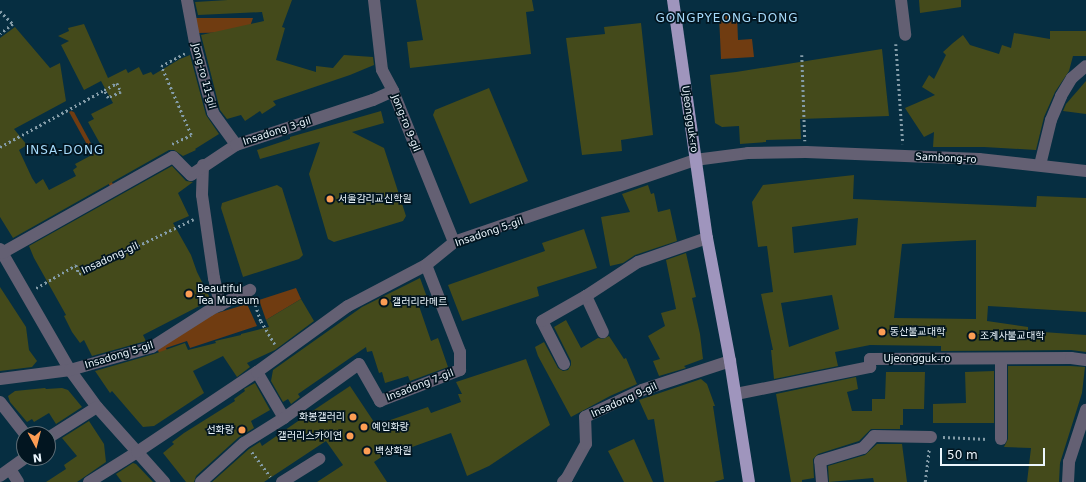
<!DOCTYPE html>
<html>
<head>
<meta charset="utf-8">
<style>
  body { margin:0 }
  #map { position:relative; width:1086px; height:482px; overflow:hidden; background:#062e41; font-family:"DejaVu Sans","Noto Sans KR",sans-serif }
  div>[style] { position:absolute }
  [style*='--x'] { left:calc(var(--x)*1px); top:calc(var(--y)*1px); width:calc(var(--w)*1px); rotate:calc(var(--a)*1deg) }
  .green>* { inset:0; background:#703c11 }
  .building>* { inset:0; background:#444a1b }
  .path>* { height:2.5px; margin-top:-1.25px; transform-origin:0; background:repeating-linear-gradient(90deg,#849ca8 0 2px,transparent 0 5px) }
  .minor>* { height:12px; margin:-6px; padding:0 6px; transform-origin:6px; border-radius:6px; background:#646073 }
  .major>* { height:12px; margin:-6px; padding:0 6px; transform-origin:6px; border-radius:6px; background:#9f95bd }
  .dots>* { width:11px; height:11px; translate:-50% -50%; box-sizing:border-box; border:2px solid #021520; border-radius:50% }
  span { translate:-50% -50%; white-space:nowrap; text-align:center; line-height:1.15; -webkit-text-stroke:3.5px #021520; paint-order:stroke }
  .street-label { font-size:10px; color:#ecf6fd }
  .poi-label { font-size:10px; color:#ecf6fd }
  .left { translate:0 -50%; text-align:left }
  .right { translate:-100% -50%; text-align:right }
  .quarter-label { font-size:12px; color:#a7dbfb; letter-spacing:1px }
  .north { position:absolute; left:16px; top:426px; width:40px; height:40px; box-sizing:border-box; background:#021520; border:1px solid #606f78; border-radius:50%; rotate:173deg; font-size:11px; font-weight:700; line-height:16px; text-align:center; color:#ecf6fd }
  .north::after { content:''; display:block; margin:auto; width:14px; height:18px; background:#fc9d54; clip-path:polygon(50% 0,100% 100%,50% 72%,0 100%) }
  .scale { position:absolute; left:940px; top:448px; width:105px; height:18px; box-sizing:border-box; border:2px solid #ecf6fd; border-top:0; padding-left:5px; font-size:12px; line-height:14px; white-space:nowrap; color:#ecf6fd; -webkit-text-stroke:3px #021520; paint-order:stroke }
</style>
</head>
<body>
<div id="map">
  <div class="green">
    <div style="clip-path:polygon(719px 15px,737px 15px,738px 40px,752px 39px,754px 57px,721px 59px)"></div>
    <div style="clip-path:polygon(196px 18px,253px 18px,248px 32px,197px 33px)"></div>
    <div style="clip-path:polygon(71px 111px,74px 112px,114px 186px,111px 188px,69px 112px)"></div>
    <div style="clip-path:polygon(296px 288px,301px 299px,266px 320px,259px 300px)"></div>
    <div style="clip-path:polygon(247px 304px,257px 326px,190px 348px,187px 341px,166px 348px,170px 358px,162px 360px,157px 348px,214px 314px)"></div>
  </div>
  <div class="building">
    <div style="clip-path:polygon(228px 0,292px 0,282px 27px,285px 28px,276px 60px,316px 72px,316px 66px,333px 68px,344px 55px,373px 57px,374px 65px,350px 75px,273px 101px,276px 105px,262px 114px,260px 111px,245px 121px,241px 115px,227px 119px,220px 110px,201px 35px,264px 21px,262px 12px,198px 15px,195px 2px)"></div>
    <div style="clip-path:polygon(416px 0,532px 0,534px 11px,526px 12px,531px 54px,410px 68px,407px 42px,423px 40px)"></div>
    <div style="clip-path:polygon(919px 0,961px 0,961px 7px,920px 13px)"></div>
    <div style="clip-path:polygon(641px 23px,653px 135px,621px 140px,622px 151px,582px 155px,566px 38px,605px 34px,604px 27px)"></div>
    <div style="clip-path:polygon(84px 24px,108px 78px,126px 69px,128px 73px,139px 67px,143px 75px,151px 72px,153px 75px,180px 59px,190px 55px,206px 115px,219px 134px,195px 149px,196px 150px,183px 156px,174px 150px,169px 150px,13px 238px,0 217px,0 38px,15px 27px,50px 68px,60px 63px,66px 101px,14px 129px,27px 145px,19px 150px,32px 178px,36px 184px,43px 179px,49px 190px,76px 176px,73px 170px,77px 167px,75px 164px,103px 149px,88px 122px,94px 119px,91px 114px,113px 103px,101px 81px,84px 90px,61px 45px,69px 41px,58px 36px,69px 31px,68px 28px)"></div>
    <div style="clip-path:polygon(1050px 31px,1086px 31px,1086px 56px,1073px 56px,1069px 71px,1055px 92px,1044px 117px,1036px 150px,984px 147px,933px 147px,934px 132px,924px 137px,905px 108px,935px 95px,922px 87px,929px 75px,934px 79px,946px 55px,943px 52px,953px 43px,963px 35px,970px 45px,999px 54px,1002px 45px,1011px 48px,1014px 33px,1050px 39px)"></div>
    <div style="clip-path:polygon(882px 49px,889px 116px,800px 119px,801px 139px,766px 140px,766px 142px,740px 144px,739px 126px,722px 127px,715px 123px,710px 75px,736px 72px)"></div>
    <div style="clip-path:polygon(1086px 81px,1086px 114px,1063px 111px,1066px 104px)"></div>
    <div style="clip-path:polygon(489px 88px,528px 181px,470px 204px,433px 115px,435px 110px)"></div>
    <div style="clip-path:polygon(381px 111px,384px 123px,352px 132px,384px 148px,406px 216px,403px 221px,334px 242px,328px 239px,309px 174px,320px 142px,260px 159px,257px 150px,290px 139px,290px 137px)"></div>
    <div style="clip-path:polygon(172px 166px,186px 181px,193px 182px,178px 193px,189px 216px,173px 223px,191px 255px,197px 272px,211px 300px,143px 335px,146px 341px,92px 356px,84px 340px,80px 343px,72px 332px,64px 316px,66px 315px,34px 258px,29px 246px)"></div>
    <div style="clip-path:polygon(evenodd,854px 175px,853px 199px,1036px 207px,1037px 196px,1086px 198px,1086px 312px,988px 306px,987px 321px,1028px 327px,1028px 331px,1086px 335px,1086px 352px,1071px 350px,941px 351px,941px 346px,870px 345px,835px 352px,838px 366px,774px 379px,771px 350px,773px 350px,761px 294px,773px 292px,767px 246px,758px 247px,752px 202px,763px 185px,854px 175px,858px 218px,856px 245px,794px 253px,792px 227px,858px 218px,854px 175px,976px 240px,976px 319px,894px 318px,902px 244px,976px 240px,854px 175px,832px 295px,839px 329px,789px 347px,781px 303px,832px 295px)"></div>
    <div style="clip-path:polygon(277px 185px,282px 188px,303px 255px,299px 259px,243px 277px,221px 208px,222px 203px)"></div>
    <div style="clip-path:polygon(648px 185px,651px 194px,654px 193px,658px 212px,670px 209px,677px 241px,635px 255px,623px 263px,610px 266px,601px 217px,630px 212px,622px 194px)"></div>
    <div style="clip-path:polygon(584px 229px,597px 268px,537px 287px,539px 296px,462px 321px,448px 285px,545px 251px,542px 243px)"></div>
    <div style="clip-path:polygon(686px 253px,696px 297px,692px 298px,700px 334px,703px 359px,684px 366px,686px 368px,659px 376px,653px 361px,660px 359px,648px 336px,665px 326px,661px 313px,676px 309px,666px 260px)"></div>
    <div style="clip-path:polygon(420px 278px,428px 300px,418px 303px,431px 341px,438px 338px,448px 367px,410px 381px,408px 376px,385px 383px,382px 372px,379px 373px,372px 351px,367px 352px,366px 347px,298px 394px,300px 397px,291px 404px,288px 399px,283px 402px,271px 381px,273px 370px,362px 307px)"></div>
    <div style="clip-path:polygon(0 287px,26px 327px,29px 350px,37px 361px,32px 367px,0 371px)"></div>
    <div style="clip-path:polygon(301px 299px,314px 321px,275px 350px,247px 363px,250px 367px,237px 377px,223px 356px,193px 371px,204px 393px,154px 426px,143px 427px,112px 391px,110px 393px,95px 371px,154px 354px,185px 343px,188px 350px,216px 343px,215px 341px,241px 335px,241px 334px,269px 327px,266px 320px)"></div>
    <div style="clip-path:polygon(566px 320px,581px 348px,598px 338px,603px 339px,609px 336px,624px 359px,626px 358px,637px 384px,610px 396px,571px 417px,538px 356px,535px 347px,544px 342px,558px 368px,563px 371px,568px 370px,571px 365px,571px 361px,554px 327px)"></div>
    <div style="clip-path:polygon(526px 359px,550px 425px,489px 466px,467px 476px,451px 433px,401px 451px,399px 445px,374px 462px,387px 482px,317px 482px,343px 465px,326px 441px,264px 482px,212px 482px,249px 449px,260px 442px,262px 446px,301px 419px,299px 416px,307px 411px,308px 414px,350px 386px,376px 425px,428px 407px,431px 413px,461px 402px,458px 394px,462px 394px,456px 382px)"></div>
    <div style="clip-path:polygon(1008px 366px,1071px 366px,1085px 367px,1082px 393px,1060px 463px,1059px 482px,1027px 482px,1031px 448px,1004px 447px,1008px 439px)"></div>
    <div style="clip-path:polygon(994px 371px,994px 423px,933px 423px,933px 404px,966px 403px,965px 372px)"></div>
    <div style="clip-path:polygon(886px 372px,925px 372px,924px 409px,903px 409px,903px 425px,900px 425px,900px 429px,871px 429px,859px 441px,818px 454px,813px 459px,814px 478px,802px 480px,802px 482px,791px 482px,776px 394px,856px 377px,858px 389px,847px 392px,852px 411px,872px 411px,872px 399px,885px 399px)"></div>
    <div style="clip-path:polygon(701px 379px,707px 384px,715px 406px,713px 406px,724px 479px,714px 482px,664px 482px,654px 419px,648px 420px,639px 400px)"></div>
    <div style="clip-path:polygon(255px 383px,270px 410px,251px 421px,254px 428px,239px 437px,196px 476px,194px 482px,186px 482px,163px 453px,174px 444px,172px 442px,184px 433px,235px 401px,234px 399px,245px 391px,244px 389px)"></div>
    <div style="clip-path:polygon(45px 388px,46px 389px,62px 388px,68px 390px,82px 407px,56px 424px,49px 413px,34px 422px,32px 419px,27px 422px,10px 402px,8px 396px,15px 391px)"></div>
    <div style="clip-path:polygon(89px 421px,104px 444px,106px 462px,77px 482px,46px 482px,66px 469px,64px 465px,77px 456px,62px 438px)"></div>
    <div style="clip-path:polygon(634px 439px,653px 482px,624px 482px,608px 451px)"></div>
    <div style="clip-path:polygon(877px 444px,902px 444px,907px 482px,874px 482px,873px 478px,829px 482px,828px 466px,865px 455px)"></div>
    <div style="clip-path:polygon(133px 463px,136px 464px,153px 482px,122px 482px,116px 474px)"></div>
  </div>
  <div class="path">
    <div style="--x:0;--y:11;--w:18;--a:45"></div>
    <div style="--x:13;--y:24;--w:16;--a:142"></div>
    <div style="--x:896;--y:44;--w:100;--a:86"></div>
    <div style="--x:802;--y:55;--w:86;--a:88"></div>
    <div style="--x:172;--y:144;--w:21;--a:-25"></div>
    <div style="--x:191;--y:135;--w:75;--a:-113.5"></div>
    <div style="--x:161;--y:66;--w:27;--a:-28"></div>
    <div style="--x:0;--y:147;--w:119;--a:-28.7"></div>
    <div style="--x:104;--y:90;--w:15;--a:-28"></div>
    <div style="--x:117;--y:83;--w:10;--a:66"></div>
    <div style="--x:121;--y:92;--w:14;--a:155"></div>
    <div style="--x:108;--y:98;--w:9;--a:-117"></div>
    <div style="--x:36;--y:288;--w:46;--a:-29.9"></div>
    <div style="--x:76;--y:265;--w:9;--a:72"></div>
    <div style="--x:79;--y:274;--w:127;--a:-25.6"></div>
    <div style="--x:254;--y:300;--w:22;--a:72"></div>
    <div style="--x:261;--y:321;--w:27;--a:59"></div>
    <div style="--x:943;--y:437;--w:45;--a:2.5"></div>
    <div style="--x:252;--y:452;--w:31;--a:53"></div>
    <div style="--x:925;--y:482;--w:33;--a:-83"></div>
  </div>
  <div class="minor">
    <div style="--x:187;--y:0;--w:49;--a:79.4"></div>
    <div style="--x:196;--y:48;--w:67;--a:75.3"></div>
    <div style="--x:213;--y:113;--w:39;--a:54"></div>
    <div style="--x:374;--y:0;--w:70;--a:83.5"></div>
    <div style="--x:382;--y:70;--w:24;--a:62"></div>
    <div style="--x:393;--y:91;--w:163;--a:68"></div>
    <div style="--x:901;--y:0;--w:35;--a:83"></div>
    <div style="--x:203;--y:165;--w:30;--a:92"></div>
    <div style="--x:202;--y:195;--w:84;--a:81.8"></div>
    <div style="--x:214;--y:278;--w:28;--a:77"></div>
    <div style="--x:1040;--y:165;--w:46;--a:-76.3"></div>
    <div style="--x:1051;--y:120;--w:26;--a:-67"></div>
    <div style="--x:1061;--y:96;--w:21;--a:-59"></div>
    <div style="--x:1072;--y:78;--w:18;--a:-41"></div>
    <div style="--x:0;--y:249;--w:140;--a:60"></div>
    <div style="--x:70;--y:370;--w:46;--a:53.9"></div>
    <div style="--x:97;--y:407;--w:101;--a:48.2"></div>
    <div style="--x:2;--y:253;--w:196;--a:-29.3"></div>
    <div style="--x:173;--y:157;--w:25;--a:45"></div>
    <div style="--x:191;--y:175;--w:54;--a:-33.7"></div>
    <div style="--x:236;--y:145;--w:144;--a:-18.2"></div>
    <div style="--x:373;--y:100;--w:22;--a:-24"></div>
    <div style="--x:586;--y:296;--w:40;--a:65"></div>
    <div style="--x:564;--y:364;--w:48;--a:-117.1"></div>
    <div style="--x:542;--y:321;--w:51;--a:-29.6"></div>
    <div style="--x:586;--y:296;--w:62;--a:-33.2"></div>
    <div style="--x:638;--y:262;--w:73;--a:-19.2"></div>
    <div style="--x:257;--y:372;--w:53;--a:59.6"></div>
    <div style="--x:0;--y:379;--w:71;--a:-7.3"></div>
    <div style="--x:70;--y:370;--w:85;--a:-15.7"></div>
    <div style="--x:152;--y:347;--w:69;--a:-32.5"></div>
    <div style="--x:210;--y:310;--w:45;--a:-26.6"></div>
    <div style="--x:736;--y:394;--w:137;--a:-11.4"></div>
    <div style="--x:870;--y:367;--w:8;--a:-90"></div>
    <div style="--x:870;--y:359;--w:201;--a:-0.3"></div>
    <div style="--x:1071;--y:358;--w:15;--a:8"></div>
    <div style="--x:0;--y:402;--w:41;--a:52"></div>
    <div style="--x:48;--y:438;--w:58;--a:-32.3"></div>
    <div style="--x:1001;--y:439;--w:80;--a:-90"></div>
    <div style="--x:10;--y:469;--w:15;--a:58"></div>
    <div style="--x:0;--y:476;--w:31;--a:-36"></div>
    <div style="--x:89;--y:482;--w:57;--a:-32"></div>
    <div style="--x:137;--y:452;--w:144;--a:-33.7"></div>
    <div style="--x:257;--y:372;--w:112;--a:-36"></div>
    <div style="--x:348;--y:306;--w:88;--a:-27.7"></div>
    <div style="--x:426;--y:265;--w:36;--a:-39"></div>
    <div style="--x:454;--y:242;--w:255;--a:-18.8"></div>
    <div style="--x:695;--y:160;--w:53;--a:-7.5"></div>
    <div style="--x:748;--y:153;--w:58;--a:-1"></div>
    <div style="--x:806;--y:152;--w:173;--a:2.3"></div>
    <div style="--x:979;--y:159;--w:108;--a:6.4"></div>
    <div style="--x:201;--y:482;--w:58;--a:-42.2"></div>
    <div style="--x:244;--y:443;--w:47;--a:-32"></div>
    <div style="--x:284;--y:418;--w:92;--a:-35.8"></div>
    <div style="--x:359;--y:364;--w:43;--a:60.4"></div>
    <div style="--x:380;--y:401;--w:86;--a:-21.2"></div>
    <div style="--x:460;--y:370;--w:18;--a:-90"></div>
    <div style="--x:460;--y:352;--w:93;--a:-111.3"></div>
    <div style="--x:282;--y:482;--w:44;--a:-31.9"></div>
    <div style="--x:563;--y:482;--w:6;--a:-45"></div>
    <div style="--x:567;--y:478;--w:39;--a:-61"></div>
    <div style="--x:586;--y:444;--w:27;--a:-92"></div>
    <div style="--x:585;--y:417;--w:63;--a:-25.3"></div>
    <div style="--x:642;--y:390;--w:93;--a:-18.2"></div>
    <div style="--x:822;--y:482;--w:21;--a:-95"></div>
    <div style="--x:820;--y:461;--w:45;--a:-16.8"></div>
    <div style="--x:863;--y:448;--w:16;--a:-47"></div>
    <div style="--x:874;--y:436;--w:57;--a:1"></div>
    <div style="--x:1068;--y:482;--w:20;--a:-87"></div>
    <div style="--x:1069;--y:462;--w:55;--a:-71.9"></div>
  </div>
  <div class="major">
    <div style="--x:673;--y:0;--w:240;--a:81.9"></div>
    <div style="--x:707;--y:238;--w:125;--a:79.4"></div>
    <div style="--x:730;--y:361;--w:122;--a:81.1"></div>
  </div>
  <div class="dots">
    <div style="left:330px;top:199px;background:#fc9d54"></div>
    <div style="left:189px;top:294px;background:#fc9d54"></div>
    <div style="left:384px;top:302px;background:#fc9d54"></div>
    <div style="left:882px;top:332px;background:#fc9d54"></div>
    <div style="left:972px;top:336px;background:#fc9d54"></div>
    <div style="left:353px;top:417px;background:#fc9d54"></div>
    <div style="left:364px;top:427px;background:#fc9d54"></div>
    <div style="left:242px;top:430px;background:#fc9d54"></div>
    <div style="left:350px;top:436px;background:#fc9d54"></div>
    <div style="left:367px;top:451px;background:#fc9d54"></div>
  </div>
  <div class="street-label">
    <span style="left:204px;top:76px;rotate:75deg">Jong-ro 11-gil</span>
    <span style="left:690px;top:119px;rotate:82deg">Ujeongguk-ro</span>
    <span style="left:406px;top:123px;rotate:68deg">Jong-ro 9-gil</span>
    <span style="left:277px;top:131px;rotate:-18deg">Insadong 3-gil</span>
    <span style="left:946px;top:158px;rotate:3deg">Sambong-ro</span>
    <span style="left:489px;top:232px;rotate:-19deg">Insadong 5-gil</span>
    <span style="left:110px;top:258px;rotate:-25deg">Insadong-gil</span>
    <span style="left:119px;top:355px;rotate:-17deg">Insadong 5-gil</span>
    <span style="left:917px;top:359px">Ujeongguk-ro</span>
    <span style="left:420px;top:385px;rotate:-21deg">Insadong 7-gil</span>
    <span style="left:624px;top:400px;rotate:-24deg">Insadong 9-gil</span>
  </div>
  <div class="poi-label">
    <span class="left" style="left:338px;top:199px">서울감리교신학원</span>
    <span class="left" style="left:197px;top:294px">Beautiful<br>Tea Museum</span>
    <span class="left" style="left:392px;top:302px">갤러리라메르</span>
    <span class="left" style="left:890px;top:332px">동산불교대학</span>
    <span class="left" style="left:980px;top:336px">조계사불교대학</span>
    <span class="right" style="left:345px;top:417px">화봉갤러리</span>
    <span class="left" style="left:372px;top:427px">예인화랑</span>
    <span class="right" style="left:234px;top:430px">선화랑</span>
    <span class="right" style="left:342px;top:436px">갤러리스카이연</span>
    <span class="left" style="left:375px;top:451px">백상화원</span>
  </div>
  <div class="quarter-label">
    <span style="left:727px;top:19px">GONGPYEONG-DONG</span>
    <span style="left:65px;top:151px">INSA-DONG</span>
  </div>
  <div class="north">N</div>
  <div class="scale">50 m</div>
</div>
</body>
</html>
